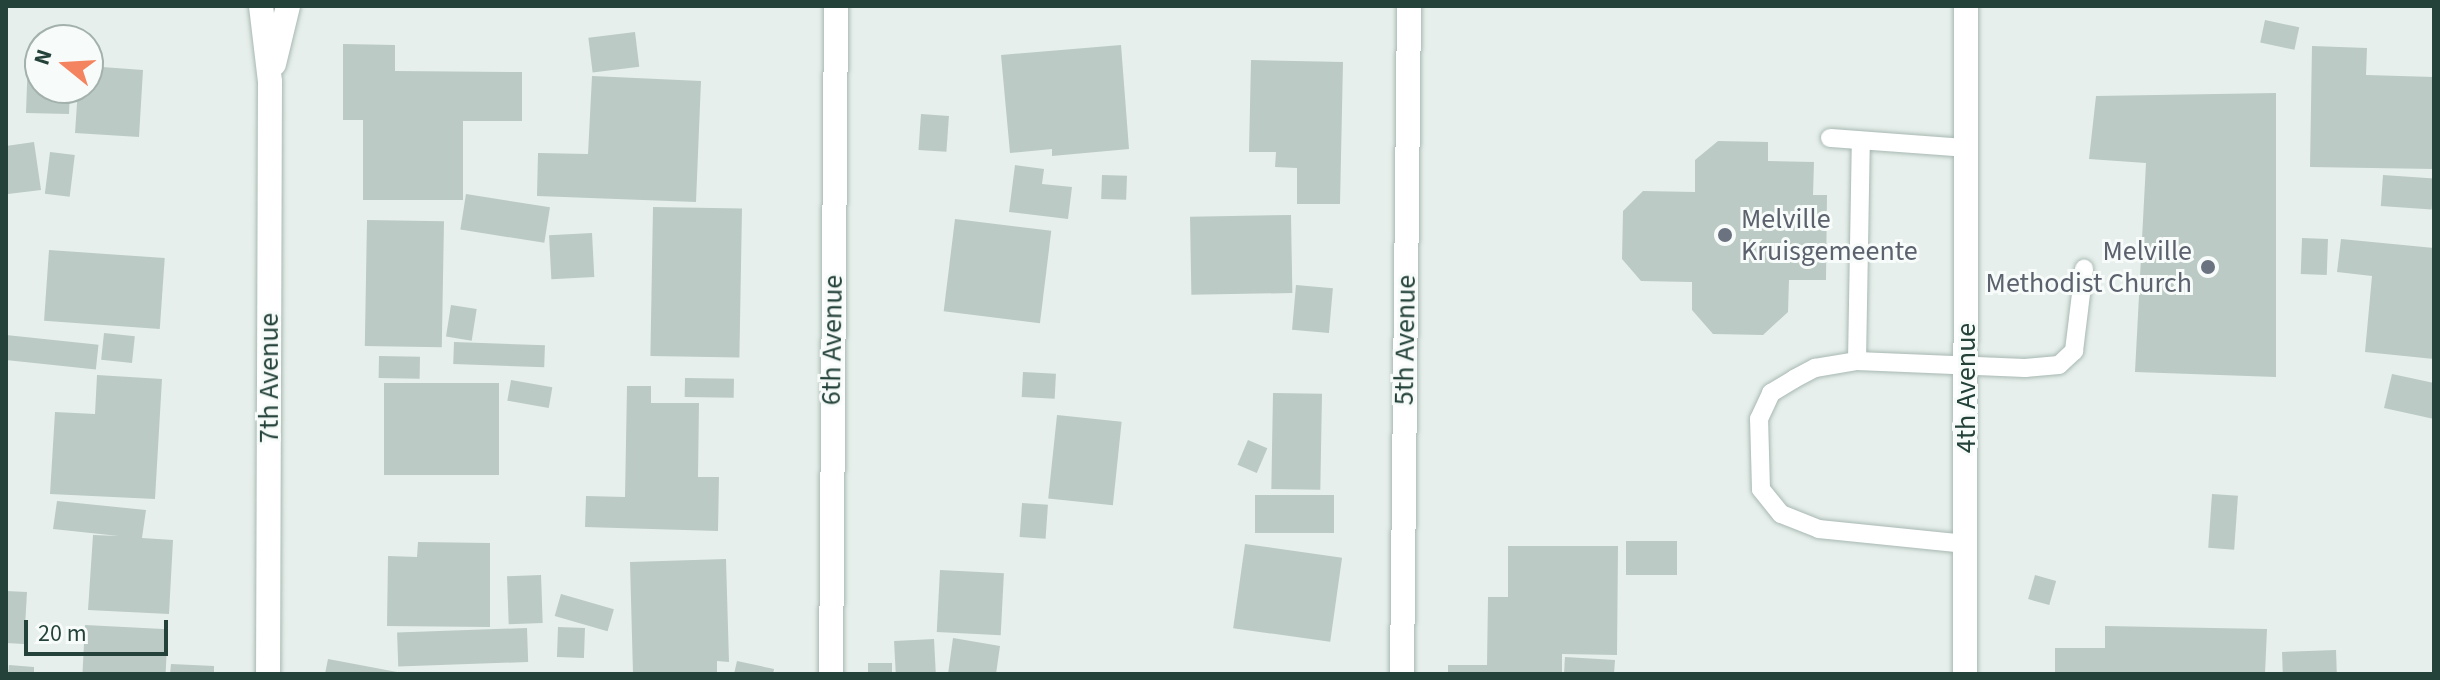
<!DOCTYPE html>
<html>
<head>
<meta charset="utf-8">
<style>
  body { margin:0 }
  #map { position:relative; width:2440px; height:680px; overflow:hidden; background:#e6efeb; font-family:"Source Sans 3",sans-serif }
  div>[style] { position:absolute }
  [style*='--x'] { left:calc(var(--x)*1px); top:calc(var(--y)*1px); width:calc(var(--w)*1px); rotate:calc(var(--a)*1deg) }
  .building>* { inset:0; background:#bbcac4; transform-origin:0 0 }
  .roads { filter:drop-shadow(0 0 2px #a8b8b2) drop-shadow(0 0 2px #a8b8b2) }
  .lane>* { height:18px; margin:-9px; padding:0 9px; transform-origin:9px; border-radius:9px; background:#fff }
  .street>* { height:24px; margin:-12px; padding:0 12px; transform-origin:12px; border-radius:12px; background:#fff }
  .secondary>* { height:24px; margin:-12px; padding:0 12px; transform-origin:12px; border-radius:12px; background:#fff }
  .dots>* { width:22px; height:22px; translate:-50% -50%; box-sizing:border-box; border:4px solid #f7fbf9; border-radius:50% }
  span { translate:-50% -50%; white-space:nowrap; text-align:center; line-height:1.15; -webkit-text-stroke:6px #f7fbf9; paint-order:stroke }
  .worship-label { font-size:28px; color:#5b616d }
  .left { translate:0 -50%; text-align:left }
  .right { translate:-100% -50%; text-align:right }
  .street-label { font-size:28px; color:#24423a }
  .frame { position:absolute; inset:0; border:8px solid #24423a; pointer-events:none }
  .north { position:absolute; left:24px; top:24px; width:80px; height:80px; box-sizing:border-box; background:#f7fbf9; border:2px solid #a3b1ad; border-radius:50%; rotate:288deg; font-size:22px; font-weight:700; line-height:32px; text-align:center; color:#24423a }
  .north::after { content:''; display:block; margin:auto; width:28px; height:36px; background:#f4845f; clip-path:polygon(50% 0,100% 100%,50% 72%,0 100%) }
  .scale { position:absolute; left:24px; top:620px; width:144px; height:36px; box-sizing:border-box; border:4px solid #24423a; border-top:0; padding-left:10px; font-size:24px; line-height:28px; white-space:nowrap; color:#24423a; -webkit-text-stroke:6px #f7fbf9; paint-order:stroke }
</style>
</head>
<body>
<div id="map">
  <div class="building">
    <div style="left:2265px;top:20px;width:35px;height:23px;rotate:12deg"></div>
    <div style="left:635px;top:32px;width:35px;height:47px;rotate:83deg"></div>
    <div style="clip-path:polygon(343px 44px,395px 45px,395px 71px,522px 72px,522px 121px,463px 121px,463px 200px,363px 200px,363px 120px,343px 120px)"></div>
    <div style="clip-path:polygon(1121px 45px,1129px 149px,1052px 156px,1052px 149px,1010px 153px,1001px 55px)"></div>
    <div style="clip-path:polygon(2312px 46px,2367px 48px,2366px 75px,2434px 77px,2434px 169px,2310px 167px)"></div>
    <div style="clip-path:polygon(28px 56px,40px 57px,40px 88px,70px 88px,69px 114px,26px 113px)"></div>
    <div style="clip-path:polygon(1251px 60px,1343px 62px,1340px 204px,1297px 204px,1297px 168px,1275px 167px,1276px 152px,1249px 152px)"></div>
    <div style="clip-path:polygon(88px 66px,143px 70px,139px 137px,75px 133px,78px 88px,88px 88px)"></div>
    <div style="clip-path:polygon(592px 76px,701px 81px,696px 202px,537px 196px,538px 153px,588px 154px)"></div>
    <div style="clip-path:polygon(2276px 93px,2276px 377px,2135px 372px,2146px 163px,2089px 159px,2096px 96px)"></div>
    <div style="left:921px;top:114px;width:28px;height:36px;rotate:4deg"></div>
    <div style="clip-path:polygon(1718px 141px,1768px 142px,1768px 161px,1814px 162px,1813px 195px,1827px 195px,1826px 280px,1789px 280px,1788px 312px,1763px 335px,1713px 334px,1692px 310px,1692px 282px,1641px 281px,1622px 259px,1623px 211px,1643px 191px,1695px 192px,1695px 160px)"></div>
    <div style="clip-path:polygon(34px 142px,41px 190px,8px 194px,6px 146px)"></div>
    <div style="left:50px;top:152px;width:25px;height:42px;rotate:7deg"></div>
    <div style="clip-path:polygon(1015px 165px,1044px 169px,1042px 184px,1072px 187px,1068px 219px,1009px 212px)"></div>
    <div style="left:1102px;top:175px;width:25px;height:24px;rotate:2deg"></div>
    <div style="left:2383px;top:175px;width:51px;height:31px;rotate:4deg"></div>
    <div style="left:466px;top:194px;width:85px;height:36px;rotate:9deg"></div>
    <div style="left:653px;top:207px;width:89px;height:149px;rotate:1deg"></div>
    <div style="left:1291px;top:215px;width:78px;height:101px;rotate:89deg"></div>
    <div style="left:955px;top:219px;width:97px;height:93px;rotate:7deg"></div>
    <div style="left:367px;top:220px;width:77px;height:126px;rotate:1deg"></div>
    <div style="left:592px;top:233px;width:44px;height:43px;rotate:87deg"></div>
    <div style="left:2302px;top:238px;width:26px;height:36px;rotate:2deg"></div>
    <div style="clip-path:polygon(2341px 239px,2434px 248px,2434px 359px,2365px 352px,2372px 276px,2337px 272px)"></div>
    <div style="left:49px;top:250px;width:116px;height:71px;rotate:4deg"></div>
    <div style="left:1296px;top:285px;width:37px;height:45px;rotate:5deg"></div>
    <div style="left:451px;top:305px;width:26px;height:32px;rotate:9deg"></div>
    <div style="left:104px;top:333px;width:31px;height:27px;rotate:6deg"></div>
    <div style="left:6px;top:335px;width:93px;height:25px;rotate:6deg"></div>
    <div style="left:454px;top:342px;width:91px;height:22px;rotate:2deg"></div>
    <div style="left:379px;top:356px;width:41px;height:22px;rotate:1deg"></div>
    <div style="left:1023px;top:372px;width:33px;height:25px;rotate:3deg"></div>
    <div style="clip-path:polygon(2392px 374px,2434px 383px,2434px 419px,2384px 408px)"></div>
    <div style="clip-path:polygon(97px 375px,162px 379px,155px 499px,50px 494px,55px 412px,95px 414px)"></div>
    <div style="left:685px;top:378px;width:49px;height:19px;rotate:1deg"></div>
    <div style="left:511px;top:380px;width:42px;height:21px;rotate:10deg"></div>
    <div style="left:499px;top:383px;width:92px;height:115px;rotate:90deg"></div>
    <div style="clip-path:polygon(627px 386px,651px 386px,651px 403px,699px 403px,698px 477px,719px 477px,718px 531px,585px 527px,586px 496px,625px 497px)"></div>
    <div style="left:1273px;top:393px;width:49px;height:96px;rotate:1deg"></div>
    <div style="left:1057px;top:415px;width:65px;height:84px;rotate:6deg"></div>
    <div style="left:1248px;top:440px;width:21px;height:27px;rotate:23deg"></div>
    <div style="left:2212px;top:494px;width:26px;height:54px;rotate:4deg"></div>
    <div style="left:1255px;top:495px;width:79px;height:38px"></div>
    <div style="clip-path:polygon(57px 501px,146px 510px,142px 538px,173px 540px,169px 614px,88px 610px,93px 535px,119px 536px,53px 529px)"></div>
    <div style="left:1022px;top:503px;width:26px;height:34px;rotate:4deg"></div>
    <div style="left:1677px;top:541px;width:34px;height:51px;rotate:90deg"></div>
    <div style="clip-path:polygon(418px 542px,490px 543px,490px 627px,387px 626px,388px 556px,417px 557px)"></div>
    <div style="left:1245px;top:544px;width:98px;height:85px;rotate:8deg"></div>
    <div style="clip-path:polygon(1508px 546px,1618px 546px,1617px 655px,1562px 654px,1562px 674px,1448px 674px,1448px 665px,1487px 665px,1488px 597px,1508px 597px)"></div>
    <div style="clip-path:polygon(726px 559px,729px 662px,717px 661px,717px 674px,633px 674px,630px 562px)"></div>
    <div style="left:940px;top:570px;width:64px;height:62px;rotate:3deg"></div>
    <div style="left:541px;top:575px;width:48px;height:34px;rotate:88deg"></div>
    <div style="left:2035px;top:575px;width:22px;height:25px;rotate:16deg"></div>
    <div style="clip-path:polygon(6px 591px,27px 592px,24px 644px,6px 643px)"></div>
    <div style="left:561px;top:594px;width:55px;height:23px;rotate:16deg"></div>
    <div style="left:85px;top:625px;width:83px;height:49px;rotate:3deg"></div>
    <div style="clip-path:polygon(2105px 626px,2267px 629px,2265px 674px,2055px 674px,2055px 648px,2105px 648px)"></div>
    <div style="left:558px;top:627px;width:27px;height:30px;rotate:2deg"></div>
    <div style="left:527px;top:628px;width:34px;height:130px;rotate:88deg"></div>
    <div style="clip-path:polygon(953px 638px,1000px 646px,996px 674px,948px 674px)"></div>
    <div style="left:934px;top:639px;width:35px;height:40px;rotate:87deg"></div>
    <div style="left:2336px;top:650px;width:24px;height:54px;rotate:88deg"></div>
    <div style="clip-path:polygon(1565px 657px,1615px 660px,1614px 674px,1564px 674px)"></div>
    <div style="clip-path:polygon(328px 659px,397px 672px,397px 674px,325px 674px)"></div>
    <div style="clip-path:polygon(737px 661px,774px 669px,773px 674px,734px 674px)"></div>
    <div style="left:868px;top:663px;width:24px;height:11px"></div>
    <div style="clip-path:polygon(171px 664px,214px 666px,214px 674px,170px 674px)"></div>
    <div style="clip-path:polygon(9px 665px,34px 667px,34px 674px,8px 674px)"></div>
  </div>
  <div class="roads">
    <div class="lane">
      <div style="--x:1830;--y:138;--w:136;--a:4.2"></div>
      <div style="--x:1857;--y:361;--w:219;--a:-89"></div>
      <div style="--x:1966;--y:544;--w:148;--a:-174.2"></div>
      <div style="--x:1819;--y:529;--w:41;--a:-158.5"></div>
      <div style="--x:1781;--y:514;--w:32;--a:-129"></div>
      <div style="--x:1761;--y:489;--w:70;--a:-91.6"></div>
      <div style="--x:1759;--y:419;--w:29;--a:-65"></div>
      <div style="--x:1771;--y:393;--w:27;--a:-31"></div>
      <div style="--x:1794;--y:379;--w:24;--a:-28"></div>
      <div style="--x:1815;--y:368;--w:43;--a:-9.5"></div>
      <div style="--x:1857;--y:361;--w:168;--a:2.4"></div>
      <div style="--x:2025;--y:368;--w:34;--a:-5"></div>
      <div style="--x:2059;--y:365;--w:21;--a:-43"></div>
      <div style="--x:2074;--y:351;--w:83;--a:-83"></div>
    </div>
    <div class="street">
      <div style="--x:831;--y:674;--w:668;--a:-89.57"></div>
      <div style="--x:1402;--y:674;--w:668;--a:-89.4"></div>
      <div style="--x:1965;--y:674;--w:668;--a:-89.91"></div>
    </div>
    <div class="secondary">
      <div style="--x:261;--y:6;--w:77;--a:83.2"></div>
      <div style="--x:270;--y:82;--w:592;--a:90.19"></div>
      <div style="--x:274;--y:64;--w:60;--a:-76.4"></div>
    </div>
  </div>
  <div class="dots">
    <div style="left:1725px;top:235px;background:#6b7280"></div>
    <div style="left:2208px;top:267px;background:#6b7280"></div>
  </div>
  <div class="worship-label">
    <span class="left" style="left:1741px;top:235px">Melville<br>Kruisgemeente</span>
    <span class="right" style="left:2192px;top:267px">Melville<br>Methodist Church</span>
  </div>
  <div class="street-label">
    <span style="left:832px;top:340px;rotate:-89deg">6th Avenue</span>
    <span style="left:1405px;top:340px;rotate:-89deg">5th Avenue</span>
    <span style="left:269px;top:378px;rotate:-90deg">7th Avenue</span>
    <span style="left:1966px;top:388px;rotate:-90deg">4th Avenue</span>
  </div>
  <div class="frame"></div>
  <div class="north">N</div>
  <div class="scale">20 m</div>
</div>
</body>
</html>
